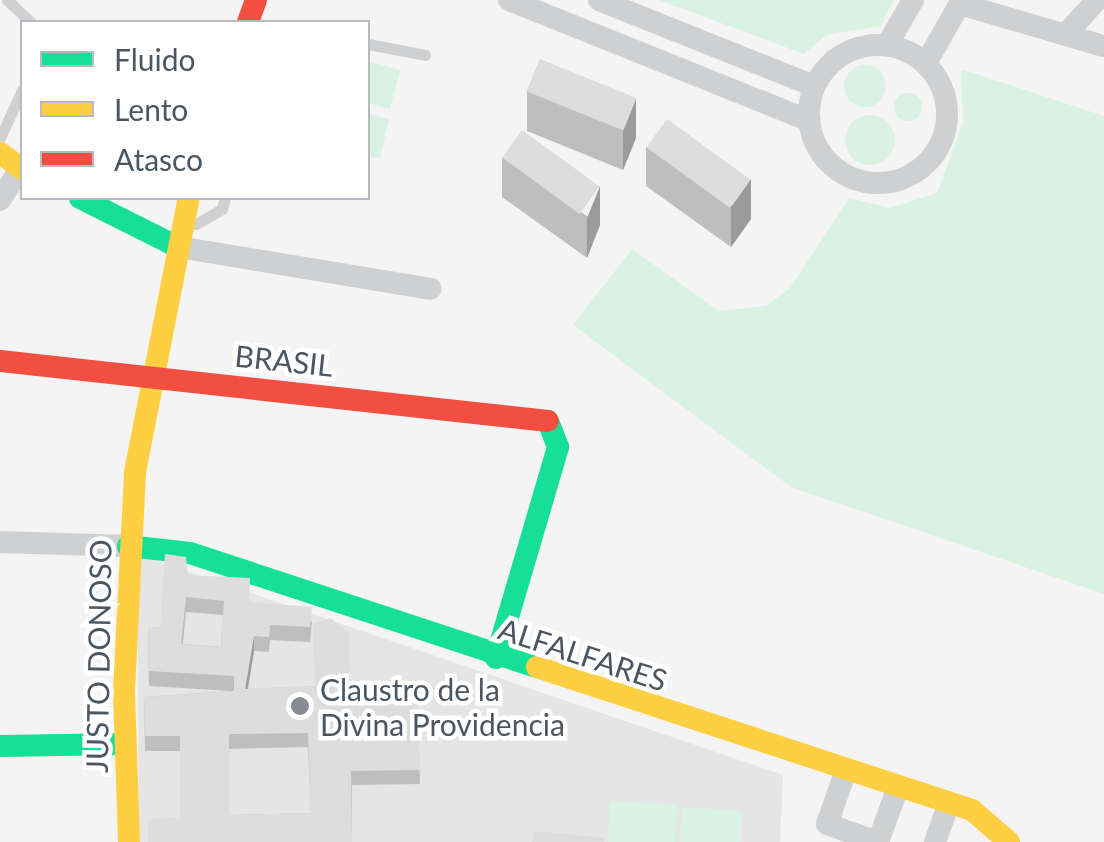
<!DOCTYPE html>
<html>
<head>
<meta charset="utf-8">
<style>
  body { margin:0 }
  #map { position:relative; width:1104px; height:842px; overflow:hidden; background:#f4f4f4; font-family:Lato,sans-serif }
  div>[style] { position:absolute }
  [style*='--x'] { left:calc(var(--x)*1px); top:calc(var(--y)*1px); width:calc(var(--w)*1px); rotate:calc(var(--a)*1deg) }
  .education>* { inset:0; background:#e6e5e6 }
  .green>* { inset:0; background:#d9f2e3; transform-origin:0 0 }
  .round { border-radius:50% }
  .lane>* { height:11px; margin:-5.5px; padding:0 5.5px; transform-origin:5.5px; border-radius:5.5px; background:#ced0d2 }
  .street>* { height:22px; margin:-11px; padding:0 11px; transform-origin:11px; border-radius:11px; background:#ced0d2 }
  .street>.ring { margin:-11px; padding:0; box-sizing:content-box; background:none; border:22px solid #ced0d2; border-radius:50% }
  .fast>* { height:22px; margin:-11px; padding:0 11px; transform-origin:11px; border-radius:11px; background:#16e098 }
  .slow>* { height:22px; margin:-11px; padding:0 11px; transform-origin:11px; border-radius:11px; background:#ffcf43 }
  .jam>* { height:22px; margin:-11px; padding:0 11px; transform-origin:11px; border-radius:11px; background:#f24e42 }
  .wall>* { inset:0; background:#bebebf }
  .shaded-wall>* { inset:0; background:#9b9b9b }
  .building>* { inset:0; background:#ddddde; transform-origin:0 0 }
  .dots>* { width:28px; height:28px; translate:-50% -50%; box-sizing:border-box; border:5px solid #fff; border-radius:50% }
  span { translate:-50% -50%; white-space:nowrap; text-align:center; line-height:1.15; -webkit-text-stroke:9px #fff; paint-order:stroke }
  .street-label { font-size:30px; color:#4a5661 }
  .poi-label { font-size:30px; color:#4a5661 }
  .left { translate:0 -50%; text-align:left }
  .legend { position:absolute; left:20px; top:20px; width:350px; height:180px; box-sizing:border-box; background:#fff; border:2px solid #b7bbc0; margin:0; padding:12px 18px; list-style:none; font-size:30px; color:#4a5661 }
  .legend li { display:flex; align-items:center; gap:20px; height:50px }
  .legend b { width:50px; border:2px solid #b7bbc0 }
</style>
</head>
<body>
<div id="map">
  <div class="education">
    <div style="clip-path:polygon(137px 554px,783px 775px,780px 842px,139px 842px)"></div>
  </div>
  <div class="green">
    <div style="clip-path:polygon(659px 0,894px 0,880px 26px,826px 35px,804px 54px)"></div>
    <div style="clip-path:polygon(368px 61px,400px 70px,390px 109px,368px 103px)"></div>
    <div class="round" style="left:844px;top:65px;width:42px;height:42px"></div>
    <div style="clip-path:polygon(961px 69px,1104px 116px,1104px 594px,791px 487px,573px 325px,632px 249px,719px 311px,766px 306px,790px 288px,849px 198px,890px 208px,937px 193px,963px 123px)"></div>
    <div class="round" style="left:894px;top:93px;width:28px;height:28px"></div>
    <div style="clip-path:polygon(368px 114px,389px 119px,380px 158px,368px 156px)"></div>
    <div class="round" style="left:845px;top:115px;width:50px;height:50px"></div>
    <div style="left:610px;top:801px;width:67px;height:41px;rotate:3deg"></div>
    <div style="left:682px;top:807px;width:61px;height:35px;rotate:4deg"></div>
  </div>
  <div class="lane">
    <div style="--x:7;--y:0;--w:33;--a:43"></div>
    <div style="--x:368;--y:44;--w:58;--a:10.9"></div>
    <div style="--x:0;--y:138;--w:53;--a:-65.4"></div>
    <div style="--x:196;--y:224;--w:30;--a:-30"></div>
    <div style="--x:222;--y:209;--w:11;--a:-75"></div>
  </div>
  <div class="street">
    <div style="--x:509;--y:0;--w:324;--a:21.9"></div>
    <div style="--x:599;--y:0;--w:232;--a:21.8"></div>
    <div style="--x:960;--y:4;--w:150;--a:16.3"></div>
    <div style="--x:1065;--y:35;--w:47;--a:-47.6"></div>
    <div class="ring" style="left:809px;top:45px;width:116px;height:116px"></div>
    <div style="--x:887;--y:45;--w:52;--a:-60"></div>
    <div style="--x:926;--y:63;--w:73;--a:-60.3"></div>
    <div style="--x:0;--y:200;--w:38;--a:-57"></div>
    <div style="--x:178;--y:247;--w:256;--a:9.4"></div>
    <div style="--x:0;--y:542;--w:128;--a:1.8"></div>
    <div style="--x:846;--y:770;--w:57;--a:109.4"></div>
    <div style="--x:827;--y:824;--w:53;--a:19.8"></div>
    <div style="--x:878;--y:842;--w:59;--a:-70"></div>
    <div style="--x:935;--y:842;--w:41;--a:-70.3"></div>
  </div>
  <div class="fast">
    <div style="--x:80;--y:198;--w:110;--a:26.6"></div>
    <div style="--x:128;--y:546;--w:62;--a:6.4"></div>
    <div style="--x:190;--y:553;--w:365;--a:18.2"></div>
    <div style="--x:496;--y:658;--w:220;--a:-73.6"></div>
    <div style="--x:558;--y:447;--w:28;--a:-111"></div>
    <div style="--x:0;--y:746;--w:124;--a:-0.9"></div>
  </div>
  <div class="slow">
    <div style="--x:0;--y:153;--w:27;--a:36"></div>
    <div style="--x:537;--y:667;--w:458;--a:18.2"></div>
    <div style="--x:972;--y:810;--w:49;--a:40.9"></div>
    <div style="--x:129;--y:842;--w:151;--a:-91.9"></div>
    <div style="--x:124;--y:691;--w:219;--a:-87.1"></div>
    <div style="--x:135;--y:472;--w:279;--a:-78.9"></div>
  </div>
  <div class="jam">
    <div style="--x:248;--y:22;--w:23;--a:-70"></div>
    <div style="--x:0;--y:361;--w:551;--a:6.25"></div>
  </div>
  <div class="wall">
    <div style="clip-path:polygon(540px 59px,636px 138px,623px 170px,527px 131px,527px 91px)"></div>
    <div style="clip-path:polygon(646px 147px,751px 219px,731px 247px,646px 186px)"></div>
    <div style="clip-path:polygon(502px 157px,600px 225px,587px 258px,502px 197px)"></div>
    <div style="clip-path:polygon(evenodd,188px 575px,250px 602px,312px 621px,310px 642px,270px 640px,269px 652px,254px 651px,248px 689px,315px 686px,350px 680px,417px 681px,420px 784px,352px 785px,352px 842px,180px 817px,180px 751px,145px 751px,144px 697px,232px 691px,149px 686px,148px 627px,160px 627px,188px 575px,186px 612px,223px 615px,221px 647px,183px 644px,186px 612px,188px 575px,308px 747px,311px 813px,229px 815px,229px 749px,308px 747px)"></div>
  </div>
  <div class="shaded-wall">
    <div style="clip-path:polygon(636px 98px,636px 138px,623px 170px,623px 130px)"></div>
    <div style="clip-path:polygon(751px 179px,751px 219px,731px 247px,731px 207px)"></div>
    <div style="clip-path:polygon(600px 186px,600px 225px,587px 258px,587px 218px)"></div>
    <div style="clip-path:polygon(254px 636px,254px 651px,245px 703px,245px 689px)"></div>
  </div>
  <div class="building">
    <div style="left:540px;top:59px;width:104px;height:35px;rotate:22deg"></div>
    <div style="left:667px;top:119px;width:103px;height:35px;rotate:36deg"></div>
    <div style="left:522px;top:130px;width:96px;height:34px;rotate:36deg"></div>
    <div style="clip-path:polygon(evenodd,165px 554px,186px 557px,188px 575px,250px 578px,249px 602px,312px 607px,310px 627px,270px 625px,269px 637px,254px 636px,245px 689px,315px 686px,313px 624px,330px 618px,349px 632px,350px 680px,417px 681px,420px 770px,351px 771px,352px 842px,148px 842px,148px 820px,180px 817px,180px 736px,145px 736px,144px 697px,234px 691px,234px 676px,149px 671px,148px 627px,160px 627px,165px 554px,186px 597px,224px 601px,221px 647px,181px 644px,186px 597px,165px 554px,308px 733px,311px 813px,229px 815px,229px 734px,308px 733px)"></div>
    <div style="clip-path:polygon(534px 831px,604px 838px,604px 842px,532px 842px)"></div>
  </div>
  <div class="dots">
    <div style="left:300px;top:706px;background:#868d94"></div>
  </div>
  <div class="street-label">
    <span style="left:284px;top:360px;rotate:6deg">BRASIL</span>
    <span style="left:583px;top:654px;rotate:18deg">ALFALFARES</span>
    <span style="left:98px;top:656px;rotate:-89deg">JUSTO DONOSO</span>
  </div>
  <div class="poi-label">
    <span class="left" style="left:320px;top:706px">Claustro de la<br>Divina Providencia</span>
  </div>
  <ul class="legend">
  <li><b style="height:12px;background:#16e098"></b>Fluido</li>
  <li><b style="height:12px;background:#ffcf43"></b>Lento</li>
  <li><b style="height:12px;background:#f24e42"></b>Atasco</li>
  </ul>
</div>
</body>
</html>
